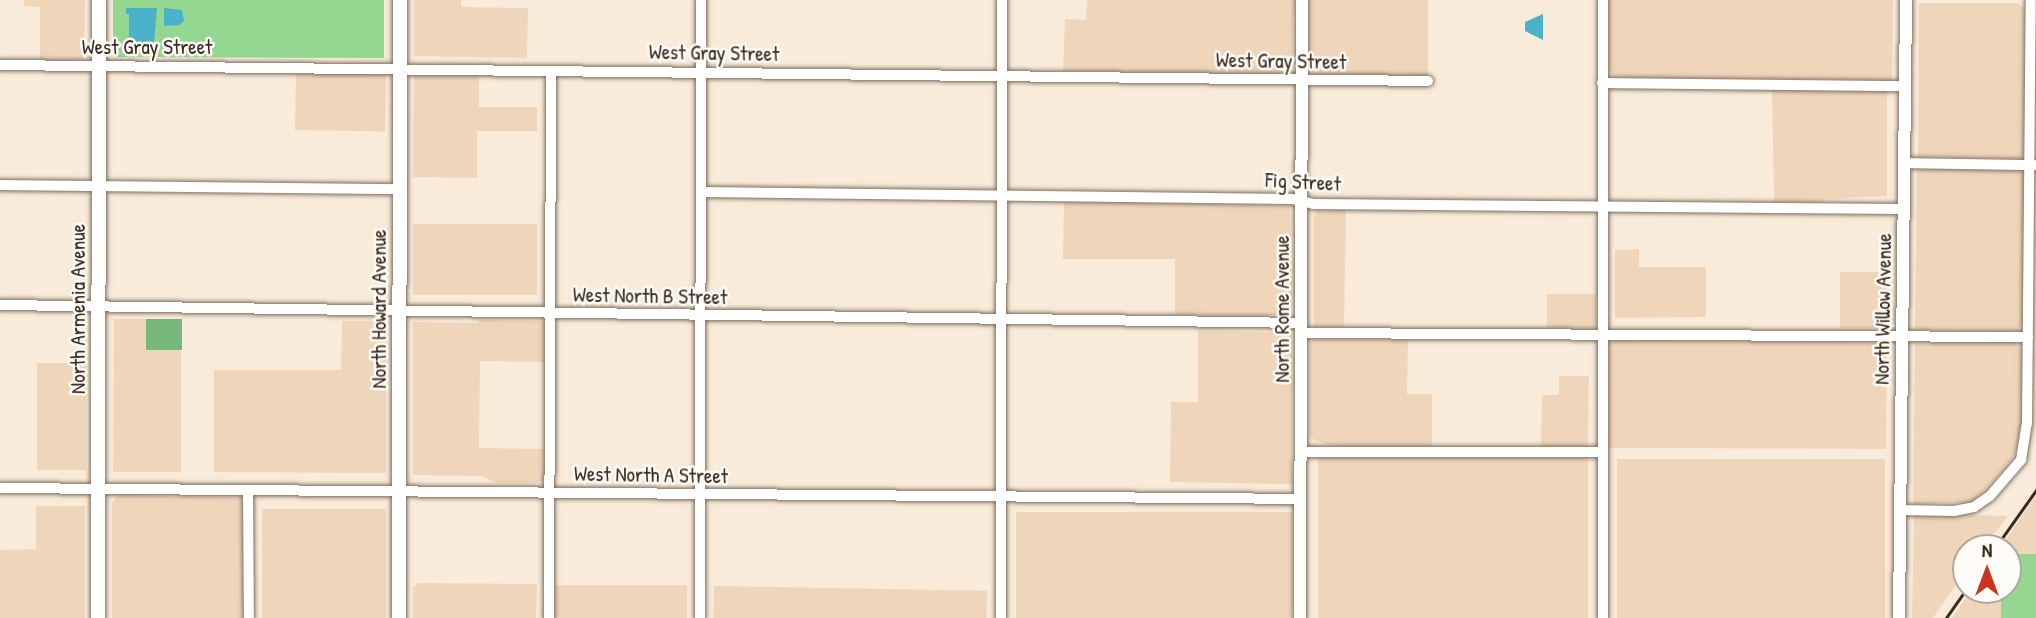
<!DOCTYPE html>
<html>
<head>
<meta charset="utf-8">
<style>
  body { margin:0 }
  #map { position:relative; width:2036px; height:618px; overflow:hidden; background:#f9ebd9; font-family:"Patrick Hand",sans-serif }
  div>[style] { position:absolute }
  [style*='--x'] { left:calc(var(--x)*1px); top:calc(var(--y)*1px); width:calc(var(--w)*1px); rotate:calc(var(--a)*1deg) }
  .built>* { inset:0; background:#efd6bb; transform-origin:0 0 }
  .green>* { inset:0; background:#93d790 }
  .forest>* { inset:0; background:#76b87a; transform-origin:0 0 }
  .water>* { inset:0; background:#4bb0ca }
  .roads { filter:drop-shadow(0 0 2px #7e6e5f) drop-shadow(0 0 2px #7e6e5f) }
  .minor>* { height:10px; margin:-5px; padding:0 5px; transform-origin:5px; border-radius:5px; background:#fff }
  .tertiary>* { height:12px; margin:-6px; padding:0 6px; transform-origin:6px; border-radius:6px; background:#fff }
  .secondary>* { height:14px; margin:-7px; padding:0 7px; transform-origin:7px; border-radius:7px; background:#fff }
  .rail>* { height:2.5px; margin:-1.25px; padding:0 1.25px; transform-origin:1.25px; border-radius:1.25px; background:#3b2a1e }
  span { translate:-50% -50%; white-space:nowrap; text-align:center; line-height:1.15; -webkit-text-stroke:5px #fdfcf7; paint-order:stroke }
  .street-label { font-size:21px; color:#3b2a1e }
  .north { position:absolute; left:1952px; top:534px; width:70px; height:70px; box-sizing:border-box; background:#fdfcf7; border:2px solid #afa8a0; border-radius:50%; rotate:0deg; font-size:19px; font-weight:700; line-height:28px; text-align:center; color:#3b2a1e }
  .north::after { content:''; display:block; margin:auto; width:24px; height:32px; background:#c8321e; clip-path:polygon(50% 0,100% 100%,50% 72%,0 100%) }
</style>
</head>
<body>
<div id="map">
  <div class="built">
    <div style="clip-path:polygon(24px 0,85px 0,84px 59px,40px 61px,40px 7px,24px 6px)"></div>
    <div style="clip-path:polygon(414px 0,461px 0,461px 7px,528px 8px,527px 58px,414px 56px)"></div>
    <div style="clip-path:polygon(1087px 0,1294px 0,1292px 72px,1289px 76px,1063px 72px,1065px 19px,1086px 20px)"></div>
    <div style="clip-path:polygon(1308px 0,1428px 0,1428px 76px,1314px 75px,1308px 65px)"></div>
    <div style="clip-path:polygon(1607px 0,1893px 0,1892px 80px,1619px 78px,1611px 74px,1608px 66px)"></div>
    <div style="clip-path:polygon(1919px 3px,2017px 3px,2026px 9px,2025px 152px,2022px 159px,1918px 157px)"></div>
    <div style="left:296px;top:73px;width:90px;height:57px;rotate:1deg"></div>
    <div style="clip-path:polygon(414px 75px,479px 75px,479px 107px,537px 107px,537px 131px,477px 131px,477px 178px,413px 177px)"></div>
    <div style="clip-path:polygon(1772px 88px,1887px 91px,1887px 196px,1824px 199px,1823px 202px,1774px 202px)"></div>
    <div style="clip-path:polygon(1917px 169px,2021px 170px,2024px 172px,2024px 320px,2017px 331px,1915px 330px)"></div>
    <div style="clip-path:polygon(1064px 200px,1290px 206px,1292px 303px,1289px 315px,1175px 315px,1175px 259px,1063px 259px)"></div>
    <div style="clip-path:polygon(1346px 210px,1344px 327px,1314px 327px,1314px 216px,1317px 211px)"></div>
    <div style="left:413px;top:224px;width:124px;height:71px"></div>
    <div style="clip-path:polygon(1639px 249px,1639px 267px,1706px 267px,1706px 317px,1615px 318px,1615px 250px)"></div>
    <div style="left:1840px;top:272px;width:47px;height:56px"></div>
    <div style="left:1547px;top:294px;width:49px;height:35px"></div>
    <div style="clip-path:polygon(114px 319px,146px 319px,146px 350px,181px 350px,181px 472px,113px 472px)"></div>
    <div style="clip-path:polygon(479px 320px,540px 321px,545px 325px,545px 362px,480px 361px,479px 448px,545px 449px,545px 480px,533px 483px,497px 483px,482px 476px,413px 475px,413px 322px,479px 323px)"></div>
    <div style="clip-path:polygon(342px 321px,386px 321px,386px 473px,214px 472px,214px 370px,341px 370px)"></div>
    <div style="clip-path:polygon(1198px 331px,1292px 333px,1292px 484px,1170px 482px,1171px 402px,1198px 402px)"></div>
    <div style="clip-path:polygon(1315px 339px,1408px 339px,1407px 394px,1432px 394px,1432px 446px,1334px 446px,1314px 440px,1310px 436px,1310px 343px)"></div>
    <div style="clip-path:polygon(1618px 340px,1887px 343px,1886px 449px,1608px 448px,1607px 343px)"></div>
    <div style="clip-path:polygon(2014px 342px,2024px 352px,2022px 435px,2010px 462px,1974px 502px,1913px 504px,1915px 343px)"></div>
    <div style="left:37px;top:363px;width:49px;height:107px"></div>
    <div style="clip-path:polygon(1559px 376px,1589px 376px,1588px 447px,1541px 446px,1542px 395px,1559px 395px)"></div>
    <div style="left:1318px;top:456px;width:270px;height:162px"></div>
    <div style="left:1617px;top:459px;width:268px;height:159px"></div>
    <div style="clip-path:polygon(118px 495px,241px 498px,244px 506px,246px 556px,244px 618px,112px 618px,112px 503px)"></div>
    <div style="clip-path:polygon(2036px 495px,2036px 618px,1952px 618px,1971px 590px,2008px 590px,2008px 548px,2000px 548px)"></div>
    <div style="clip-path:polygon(36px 506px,85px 506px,85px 618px,0 618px,0 550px,36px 549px)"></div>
    <div style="left:262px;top:509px;width:124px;height:109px"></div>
    <div style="left:1016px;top:512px;width:276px;height:106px"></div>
    <div style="clip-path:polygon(1965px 515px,2008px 516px,1983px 548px,1966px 548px,1966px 571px,1933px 618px,1912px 618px,1914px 516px)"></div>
    <div style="clip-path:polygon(418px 583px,537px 584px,536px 618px,413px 618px,413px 588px)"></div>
    <div style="left:555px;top:585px;width:132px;height:33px"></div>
    <div style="left:714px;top:586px;width:273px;height:32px;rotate:1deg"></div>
  </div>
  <div class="green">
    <div style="clip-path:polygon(113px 0,384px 0,384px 58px,117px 57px,113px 50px)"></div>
    <div style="clip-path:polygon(2008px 554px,2036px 554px,2036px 618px,2001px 618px,2001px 590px,2008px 590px)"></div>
  </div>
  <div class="forest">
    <div style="left:146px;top:319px;width:36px;height:31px"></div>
  </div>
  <div class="water">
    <div style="clip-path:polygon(126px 8px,157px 8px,154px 42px,129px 42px,129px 14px,126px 14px)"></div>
    <div style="clip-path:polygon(164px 8px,182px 10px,184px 21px,179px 25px,164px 26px)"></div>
    <div style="clip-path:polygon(1543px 14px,1543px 40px,1525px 31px,1525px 22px)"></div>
  </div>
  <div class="roads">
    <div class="minor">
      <div style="--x:1603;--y:0;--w:618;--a:90"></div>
      <div style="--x:0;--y:65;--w:1428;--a:0.64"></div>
      <div style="--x:1602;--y:83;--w:303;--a:0.6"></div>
      <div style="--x:1904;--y:163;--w:131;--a:0.9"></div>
      <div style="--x:0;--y:185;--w:400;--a:0.6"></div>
      <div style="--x:701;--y:192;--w:591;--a:0.68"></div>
      <div style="--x:1292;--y:199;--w:22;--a:13"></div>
      <div style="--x:1313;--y:204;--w:590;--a:0.49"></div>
      <div style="--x:0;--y:305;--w:1301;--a:0.79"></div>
      <div style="--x:1301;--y:333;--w:727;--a:0.32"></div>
      <div style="--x:1301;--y:452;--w:302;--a:0"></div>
      <div style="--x:0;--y:488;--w:1301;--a:0.48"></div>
      <div style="--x:248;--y:490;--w:128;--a:89.6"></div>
      <div style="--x:1900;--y:510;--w:54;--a:1.1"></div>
      <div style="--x:1954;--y:511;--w:20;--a:-11"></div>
      <div style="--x:1974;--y:507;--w:19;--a:-35"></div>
      <div style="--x:1990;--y:496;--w:48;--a:-49.3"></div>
      <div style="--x:2021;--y:460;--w:37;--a:-81"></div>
      <div style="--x:2027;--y:423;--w:423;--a:-89.5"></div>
      <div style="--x:549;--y:618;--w:547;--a:-89.79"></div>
      <div style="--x:700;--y:618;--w:618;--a:-89.91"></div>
      <div style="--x:1001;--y:618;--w:618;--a:-89.91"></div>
    </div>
    <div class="tertiary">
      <div style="--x:1300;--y:618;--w:618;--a:-89.81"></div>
      <div style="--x:1899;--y:618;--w:618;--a:-89.35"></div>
    </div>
    <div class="secondary">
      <div style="--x:98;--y:618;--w:618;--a:-89.91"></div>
      <div style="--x:399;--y:618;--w:618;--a:-89.91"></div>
    </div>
  </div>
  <div class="rail">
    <div style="--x:1995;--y:548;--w:71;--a:-54.7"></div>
    <div style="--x:1946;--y:618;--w:35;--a:-55"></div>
  </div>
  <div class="street-label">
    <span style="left:147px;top:47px">West Gray Street</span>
    <span style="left:714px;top:53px;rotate:1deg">West Gray Street</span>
    <span style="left:1281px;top:61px;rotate:1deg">West Gray Street</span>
    <span style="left:1303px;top:182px;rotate:3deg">Fig Street</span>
    <span style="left:650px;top:296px;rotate:1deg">West North B Street</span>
    <span style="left:78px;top:309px;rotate:-90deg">North Armenia Avenue</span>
    <span style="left:379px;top:309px;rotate:-90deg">North Howard Avenue</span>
    <span style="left:1282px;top:309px;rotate:-90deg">North Rome Avenue</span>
    <span style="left:1883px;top:309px;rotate:-89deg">North Willow Avenue</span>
    <span style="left:651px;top:475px;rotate:1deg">West North A Street</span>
  </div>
  <div class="north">N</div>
</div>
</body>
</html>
